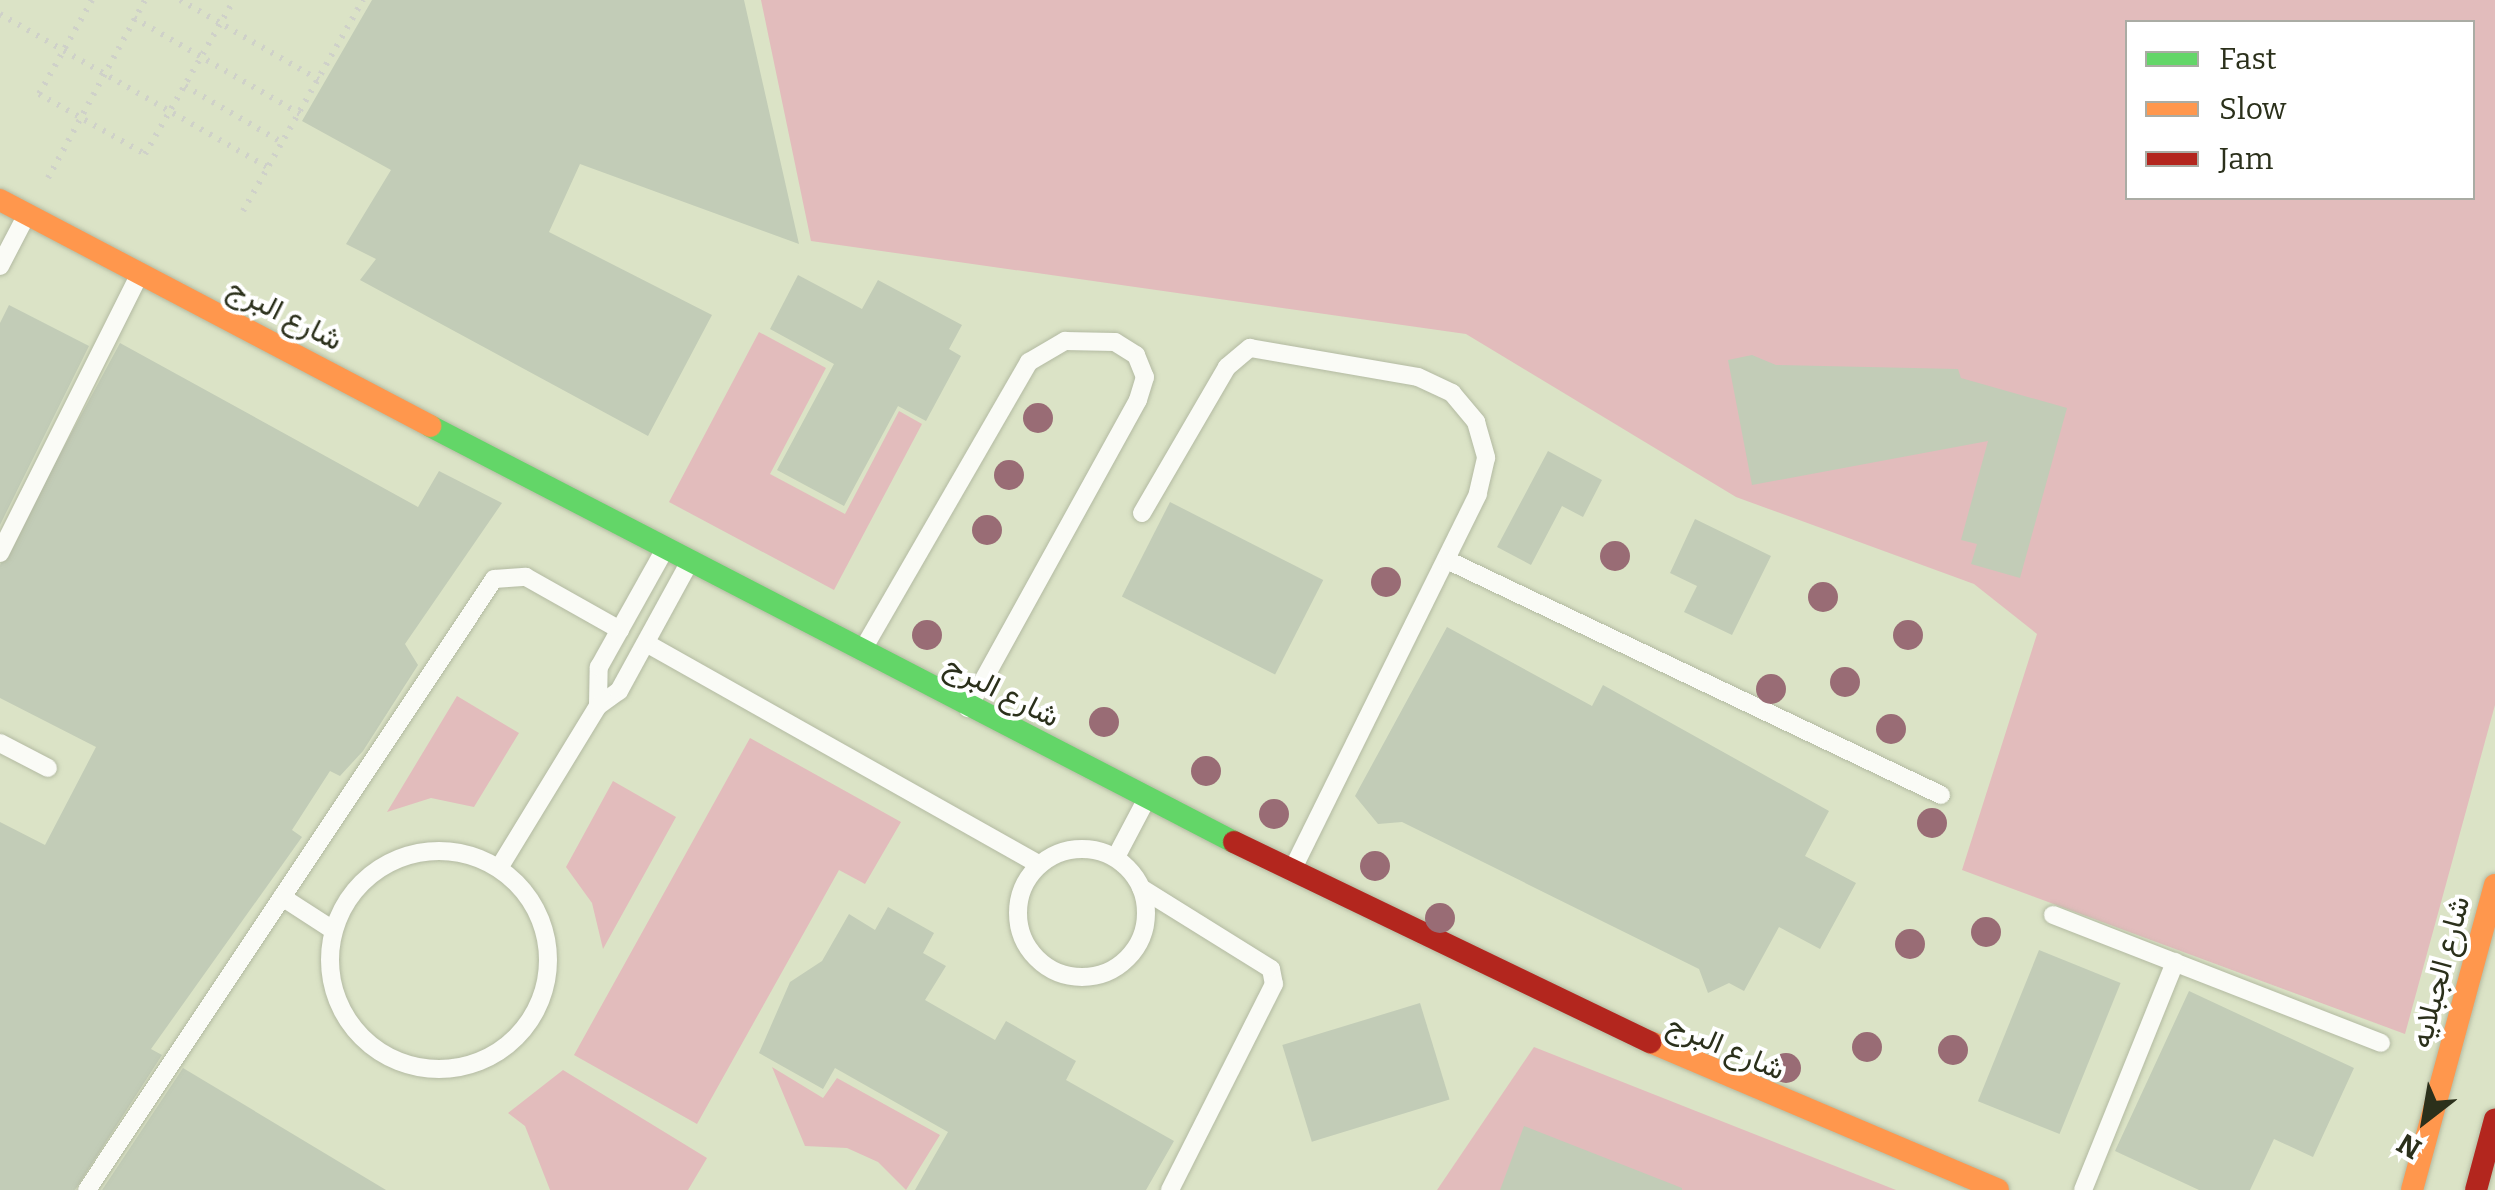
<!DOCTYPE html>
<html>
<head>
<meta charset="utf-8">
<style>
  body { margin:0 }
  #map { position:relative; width:2495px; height:1190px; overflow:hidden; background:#dbe3c6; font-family:Bitter,Vazirmatn,serif }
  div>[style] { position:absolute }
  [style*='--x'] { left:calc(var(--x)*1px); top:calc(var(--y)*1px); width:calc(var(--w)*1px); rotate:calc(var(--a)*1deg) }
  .green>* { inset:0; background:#e2bcbc }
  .building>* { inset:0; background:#c2ccb7; transform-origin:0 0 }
  .path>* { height:6px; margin-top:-3px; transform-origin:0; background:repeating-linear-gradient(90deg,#cfd1c9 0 2.5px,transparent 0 10.5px) }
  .roads { filter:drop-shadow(0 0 2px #b3baa2) drop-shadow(0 0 2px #b3baa2) }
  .lane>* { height:18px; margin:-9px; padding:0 9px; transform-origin:9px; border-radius:9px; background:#fafbf6 }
  .lane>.ring { margin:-9px; padding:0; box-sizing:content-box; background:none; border:18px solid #fafbf6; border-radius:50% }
  .fast>* { height:22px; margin:-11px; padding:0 11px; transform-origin:11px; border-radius:11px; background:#63d668 }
  .slow>* { height:22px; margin:-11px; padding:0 11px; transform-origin:11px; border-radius:11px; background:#ff974d }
  .jam>* { height:22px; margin:-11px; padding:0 11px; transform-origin:11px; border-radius:11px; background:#b3261e }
  .trees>* { width:30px; height:30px; margin:-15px; border-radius:50%; background:#996c75 }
  span { translate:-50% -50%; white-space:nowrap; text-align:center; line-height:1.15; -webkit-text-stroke:8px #fff; paint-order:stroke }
  .street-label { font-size:30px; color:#2b301b }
  .legend { position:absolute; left:2125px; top:20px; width:350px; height:180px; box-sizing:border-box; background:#fff; border:2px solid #aaaca4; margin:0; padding:12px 18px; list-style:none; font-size:30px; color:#2b301b }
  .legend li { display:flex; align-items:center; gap:20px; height:50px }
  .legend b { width:50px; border:2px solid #aaaca4 }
  .north { position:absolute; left:2375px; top:1070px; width:100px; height:100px; -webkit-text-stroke:8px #fff; paint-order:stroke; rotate:211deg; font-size:28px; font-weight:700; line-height:40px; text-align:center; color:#2b301b }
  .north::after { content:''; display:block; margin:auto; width:35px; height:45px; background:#2b301b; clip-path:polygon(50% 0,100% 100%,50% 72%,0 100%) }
</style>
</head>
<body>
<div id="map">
  <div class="green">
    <div style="clip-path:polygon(evenodd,761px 0,2495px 0,2495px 705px,2405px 1034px,1962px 870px,2037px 634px,1974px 584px,1736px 497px,1466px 334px,811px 241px,761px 0,2128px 22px,2472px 22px,2472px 198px,2128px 198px,2128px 22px)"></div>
    <div style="clip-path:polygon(759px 332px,826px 368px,770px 474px,845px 514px,899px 411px,922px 424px,834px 590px,669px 502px)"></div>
    <div style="clip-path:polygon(457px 696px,519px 733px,474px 807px,431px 798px,387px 812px)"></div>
    <div style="clip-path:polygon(750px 738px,901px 822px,865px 884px,839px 870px,697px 1124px,574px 1055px)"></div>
    <div style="clip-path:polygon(613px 781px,676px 817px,603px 949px,592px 903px,566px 867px)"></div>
    <div style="clip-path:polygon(1534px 1047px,1896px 1190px,1437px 1190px)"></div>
    <div style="clip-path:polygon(772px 1067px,823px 1098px,837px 1078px,940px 1135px,906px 1190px,878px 1162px,847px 1148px,805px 1146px)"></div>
    <div style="clip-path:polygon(563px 1070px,707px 1158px,688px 1190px,550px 1190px,525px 1126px,508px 1113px)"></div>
  </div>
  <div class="building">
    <div style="clip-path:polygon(372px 0,744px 0,799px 244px,580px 164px,549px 232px,712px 315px,648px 436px,360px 280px,376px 259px,346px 244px,391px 170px,302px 121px)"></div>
    <div style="clip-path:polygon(798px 275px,862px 309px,878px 280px,962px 325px,949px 349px,961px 356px,926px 421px,898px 406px,844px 506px,777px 470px,834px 364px,770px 329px)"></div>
    <div style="clip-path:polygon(9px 305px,89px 346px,0 525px,0 323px)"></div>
    <div style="clip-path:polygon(120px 343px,418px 507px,439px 471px,502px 503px,405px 644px,418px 665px,363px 751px,340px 776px,330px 771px,292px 830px,302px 837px,151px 1049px,162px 1055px,75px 1190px,0 1190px,0 822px,45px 845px,96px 747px,0 698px,0 565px)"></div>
    <div style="clip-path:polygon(1752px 355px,1776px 365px,1958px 369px,1961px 378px,2067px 408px,2020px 578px,1971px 564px,1977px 544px,1961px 540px,1988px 441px,1752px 485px,1728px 360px)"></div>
    <div style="clip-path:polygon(1548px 451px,1602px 480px,1583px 517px,1562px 506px,1531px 565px,1497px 547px)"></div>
    <div style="left:1170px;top:502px;width:172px;height:106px;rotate:27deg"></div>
    <div style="clip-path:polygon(1695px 519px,1771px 556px,1732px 635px,1684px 612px,1697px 586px,1670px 573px)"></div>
    <div style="clip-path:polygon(1447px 627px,1592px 706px,1603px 685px,1829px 811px,1805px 856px,1856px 883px,1820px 949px,1779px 927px,1744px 991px,1729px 983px,1708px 993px,1699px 969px,1402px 822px,1378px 824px,1355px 796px)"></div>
    <div style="clip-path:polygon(888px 907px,934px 933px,923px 953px,946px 966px,925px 1000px,995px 1040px,1006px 1021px,1076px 1061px,1066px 1080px,1174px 1141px,1146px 1190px,915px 1190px,948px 1132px,835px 1068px,823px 1089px,759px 1053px,790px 982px,822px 961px,849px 914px,875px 930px)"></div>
    <div style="left:2039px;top:950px;width:88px;height:163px;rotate:22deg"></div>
    <div style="clip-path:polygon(2189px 991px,2354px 1068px,2313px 1157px,2274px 1139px,2250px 1190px,2199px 1190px,2115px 1151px)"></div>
    <div style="left:1420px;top:1003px;width:101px;height:144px;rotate:73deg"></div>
    <div style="clip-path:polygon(183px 1068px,386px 1190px,102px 1190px)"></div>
    <div style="clip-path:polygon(1524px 1126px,1682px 1188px,1682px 1190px,1500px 1190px)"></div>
  </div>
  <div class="path">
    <div style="--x:92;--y:0;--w:108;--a:119.4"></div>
    <div style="--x:39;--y:94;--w:122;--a:29.5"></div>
    <div style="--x:145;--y:154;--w:178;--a:-60"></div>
    <div style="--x:180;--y:0;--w:160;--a:29.9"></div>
    <div style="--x:0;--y:14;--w:310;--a:29.8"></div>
    <div style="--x:134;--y:18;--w:192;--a:30"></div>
    <div style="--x:185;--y:86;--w:113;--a:30.2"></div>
    <div style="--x:48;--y:178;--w:203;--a:-61.4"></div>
    <div style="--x:243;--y:211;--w:243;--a:-60.4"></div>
  </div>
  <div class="roads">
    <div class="lane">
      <div style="--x:0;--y:266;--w:54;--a:-62.5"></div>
      <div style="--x:1142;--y:513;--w:169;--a:-59.8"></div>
      <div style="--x:1227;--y:367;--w:30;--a:-40"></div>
      <div style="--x:1250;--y:348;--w:170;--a:9.8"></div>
      <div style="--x:1418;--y:377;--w:38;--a:25"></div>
      <div style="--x:1452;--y:393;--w:38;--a:50"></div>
      <div style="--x:1476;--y:422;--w:37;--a:74"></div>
      <div style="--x:1486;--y:458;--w:37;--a:103"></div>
      <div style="--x:1478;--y:494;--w:419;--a:116.3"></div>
      <div style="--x:0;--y:553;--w:309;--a:-63.4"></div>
      <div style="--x:1447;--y:560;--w:547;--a:25.44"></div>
      <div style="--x:646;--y:643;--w:451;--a:29.4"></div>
      <div style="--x:862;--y:651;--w:334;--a:-60"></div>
      <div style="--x:1029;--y:362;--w:42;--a:-30.3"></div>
      <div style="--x:1065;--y:341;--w:50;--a:1.1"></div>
      <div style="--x:1115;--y:342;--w:25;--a:32"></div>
      <div style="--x:1136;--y:355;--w:24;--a:68"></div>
      <div style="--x:1145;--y:377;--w:24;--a:107"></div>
      <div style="--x:1138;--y:400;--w:352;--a:118.9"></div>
      <div style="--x:598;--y:706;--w:39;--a:-89"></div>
      <div style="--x:599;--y:667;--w:135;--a:-60.8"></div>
      <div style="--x:0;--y:743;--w:54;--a:27.5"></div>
      <div class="ring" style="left:1018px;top:849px;width:110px;height:110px"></div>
      <div class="ring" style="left:330px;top:851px;width:200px;height:200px"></div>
      <div style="--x:1116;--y:857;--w:64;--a:-62.2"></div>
      <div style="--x:499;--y:868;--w:190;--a:-58.6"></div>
      <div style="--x:598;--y:706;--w:26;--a:-36"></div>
      <div style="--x:619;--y:691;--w:144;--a:-61.3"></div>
      <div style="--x:1141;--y:888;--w:153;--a:31.9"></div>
      <div style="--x:1271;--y:969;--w:15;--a:79"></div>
      <div style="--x:1274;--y:984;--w:231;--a:116.8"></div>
      <div style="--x:282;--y:897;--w:61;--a:32.9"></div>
      <div style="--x:2053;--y:915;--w:352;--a:21.3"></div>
      <div style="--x:87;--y:1190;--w:734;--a:-56.33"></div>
      <div style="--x:494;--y:579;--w:32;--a:-4"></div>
      <div style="--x:526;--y:577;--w:108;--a:29.4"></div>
      <div style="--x:2083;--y:1190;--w:246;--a:-68"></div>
    </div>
    <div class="fast">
      <div style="--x:430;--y:426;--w:905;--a:27.36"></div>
    </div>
    <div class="slow">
      <div style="--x:0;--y:200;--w:486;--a:27.7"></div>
      <div style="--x:1650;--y:1042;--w:378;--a:23"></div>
      <div style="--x:2412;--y:1190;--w:316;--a:-74.8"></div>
    </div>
    <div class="jam">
      <div style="--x:1234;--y:842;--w:462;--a:25.7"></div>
      <div style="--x:2476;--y:1190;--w:73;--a:-75"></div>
    </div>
  </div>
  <div class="trees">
    <div style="left:1038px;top:418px"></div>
    <div style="left:1009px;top:475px"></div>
    <div style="left:987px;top:530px"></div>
    <div style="left:1615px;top:556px"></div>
    <div style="left:1386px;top:582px"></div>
    <div style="left:1823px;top:597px"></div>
    <div style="left:927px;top:635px"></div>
    <div style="left:1908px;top:635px"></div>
    <div style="left:1845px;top:682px"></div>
    <div style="left:1771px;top:689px"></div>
    <div style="left:1104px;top:722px"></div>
    <div style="left:1891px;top:729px"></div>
    <div style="left:1206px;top:771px"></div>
    <div style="left:1274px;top:814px"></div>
    <div style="left:1932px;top:823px"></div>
    <div style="left:1375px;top:866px"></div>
    <div style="left:1440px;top:918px"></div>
    <div style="left:1986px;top:932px"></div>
    <div style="left:1910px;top:944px"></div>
    <div style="left:1867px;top:1047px"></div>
    <div style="left:1953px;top:1050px"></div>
    <div style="left:1786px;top:1068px"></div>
  </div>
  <div class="street-label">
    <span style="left:285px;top:314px;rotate:27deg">شارع البرج</span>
    <span style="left:1002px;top:691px;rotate:27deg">شارع البرج</span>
    <span style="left:2440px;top:972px;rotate:-75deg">شارع الجبلايه</span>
    <span style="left:1726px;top:1047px;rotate:23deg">شارع البرج</span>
  </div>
  <ul class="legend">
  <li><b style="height:12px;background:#63d668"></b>Fast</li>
  <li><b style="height:12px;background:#ff974d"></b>Slow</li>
  <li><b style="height:12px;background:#b3261e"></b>Jam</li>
  </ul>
  <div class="north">N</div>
</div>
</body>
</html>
